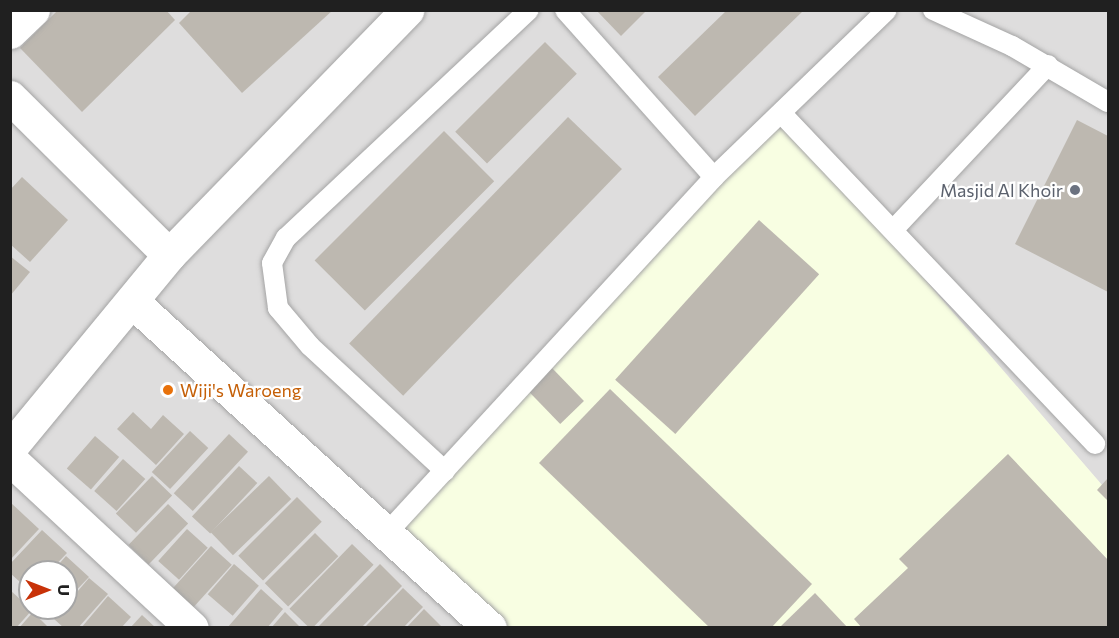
<!DOCTYPE html>
<html>
<head>
<meta charset="utf-8">
<style>
  body { margin:0 }
  #map { position:relative; width:1119px; height:638px; overflow:hidden; background:#f0efe7; font-family:Commissioner,sans-serif }
  div>[style] { position:absolute }
  [style*='--x'] { left:calc(var(--x)*1px); top:calc(var(--y)*1px); width:calc(var(--w)*1px); rotate:calc(var(--a)*1deg) }
  .residential>* { inset:0; background:#dedddd }
  .education>* { inset:0; background:#f8fee2 }
  .building>* { inset:0; background:#bdb8b0; transform-origin:0 0 }
  .roads { filter:drop-shadow(0 0 2px #a4a4a4) drop-shadow(0 0 2px #a4a4a4) }
  .lane>* { height:20px; margin:-10px; padding:0 10px; transform-origin:10px; border-radius:10px; background:#fff }
  .street>* { height:33px; margin:-16.5px; padding:0 16.5px; transform-origin:16.5px; border-radius:16.5px; background:#fff }
  .dots>* { width:16px; height:16px; translate:-50% -50%; box-sizing:border-box; border:3px solid #fff; border-radius:50% }
  span { translate:-50% -50%; white-space:nowrap; text-align:center; line-height:1.15; -webkit-text-stroke:4.5px #fff; paint-order:stroke }
  .worship-label { font-size:18px; color:#5b616d }
  .right { translate:-100% -50%; text-align:right }
  .food-label { font-size:18px; color:#c56008 }
  .left { translate:0 -50%; text-align:left }
  .frame { position:absolute; inset:0; border:12px solid #202020; pointer-events:none }
  .north { position:absolute; left:18px; top:560px; width:60px; height:60px; box-sizing:border-box; background:#fff; border:2px solid #a6a6a6; border-radius:50%; rotate:90deg; font-size:16px; font-weight:700; line-height:24px; text-align:center; color:#202020 }
  .north::after { content:''; display:block; margin:auto; width:21px; height:27px; background:#c83208; clip-path:polygon(50% 0,100% 100%,50% 72%,0 100%) }
</style>
</head>
<body>
<div id="map">
  <div class="residential">
    <div style="clip-path:polygon(evenodd,10px 11px,1108px 11px,1108px 492px,782px 114px,485px 627px,11px 627px,10px 11px,30px 572px,66px 572px,66px 608px,30px 608px,30px 572px)"></div>
  </div>
  <div class="education">
    <div style="clip-path:polygon(782px 114px,1108px 492px,1108px 627px,485px 627px,385px 535px)"></div>
  </div>
  <div class="building">
    <div style="clip-path:polygon(58px 10px,166px 10px,175px 20px,82px 112px,20px 48px)"></div>
    <div style="clip-path:polygon(192px 10px,333px 10px,242px 93px,179px 23px)"></div>
    <div style="clip-path:polygon(596px 10px,647px 10px,621px 36px)"></div>
    <div style="clip-path:polygon(727px 10px,804px 10px,695px 116px,658px 77px)"></div>
    <div style="left:545px;top:42px;width:45px;height:127px;rotate:45deg"></div>
    <div style="left:568px;top:117px;width:75px;height:315px;rotate:44deg"></div>
    <div style="clip-path:polygon(1077px 120px,1108px 136px,1108px 292px,1015px 244px)"></div>
    <div style="left:444px;top:131px;width:71px;height:183px;rotate:45deg"></div>
    <div style="clip-path:polygon(22px 177px,68px 220px,30px 262px,10px 244px,10px 190px)"></div>
    <div style="left:759px;top:220px;width:81px;height:215px;rotate:42deg"></div>
    <div style="clip-path:polygon(10px 256px,30px 272px,10px 296px)"></div>
    <div style="left:552px;top:368px;width:46px;height:33px;rotate:46deg"></div>
    <div style="clip-path:polygon(610px 389px,812px 584px,771px 628px,710px 628px,539px 463px)"></div>
    <div style="clip-path:polygon(133px 412px,151px 429px,163px 415px,184px 434px,156px 465px,117px 429px)"></div>
    <div style="left:190px;top:431px;width:25px;height:56px;rotate:43deg"></div>
    <div style="left:229px;top:434px;width:26px;height:81px;rotate:43deg"></div>
    <div style="left:95px;top:436px;width:32px;height:43px;rotate:41deg"></div>
    <div style="clip-path:polygon(1008px 454px,1108px 560px,1108px 628px,862px 628px,854px 619px,908px 568px,899px 559px)"></div>
    <div style="left:123px;top:459px;width:30px;height:43px;rotate:42deg"></div>
    <div style="left:239px;top:466px;width:25px;height:69px;rotate:43deg"></div>
    <div style="left:152px;top:476px;width:28px;height:52px;rotate:44deg"></div>
    <div style="left:269px;top:476px;width:32px;height:81px;rotate:46deg"></div>
    <div style="clip-path:polygon(1108px 478px,1108px 501px,1097px 490px)"></div>
    <div style="left:297px;top:497px;width:35px;height:83px;rotate:45deg"></div>
    <div style="clip-path:polygon(10px 502px,39px 529px,10px 560px)"></div>
    <div style="left:168px;top:504px;width:28px;height:57px;rotate:44deg"></div>
    <div style="left:187px;top:529px;width:28px;height:43px;rotate:42deg"></div>
    <div style="clip-path:polygon(42px 530px,67px 553px,49px 572px,30px 572px,30px 591px,10px 573px,10px 564px)"></div>
    <div style="left:315px;top:533px;width:33px;height:71px;rotate:45deg"></div>
    <div style="left:352px;top:544px;width:30px;height:90px;rotate:44deg"></div>
    <div style="left:211px;top:546px;width:28px;height:62px;rotate:42deg"></div>
    <div style="clip-path:polygon(66px 556px,89px 577px,66px 601px,66px 572px,52px 572px)"></div>
    <div style="left:234px;top:564px;width:33px;height:40px;rotate:41deg"></div>
    <div style="clip-path:polygon(380px 564px,402px 586px,361px 628px,317px 628px)"></div>
    <div style="clip-path:polygon(89px 578px,108px 594px,78px 628px,64px 628px,54px 619px)"></div>
    <div style="clip-path:polygon(403px 588px,423px 607px,403px 628px,364px 628px)"></div>
    <div style="clip-path:polygon(261px 589px,283px 609px,267px 628px,227px 628px)"></div>
    <div style="clip-path:polygon(10px 590px,32px 610px,16px 628px,10px 628px)"></div>
    <div style="clip-path:polygon(815px 593px,848px 628px,779px 628px)"></div>
    <div style="clip-path:polygon(108px 596px,131px 617px,121px 628px,81px 628px)"></div>
    <div style="clip-path:polygon(41px 608px,60px 608px,51px 617px)"></div>
    <div style="clip-path:polygon(424px 609px,443px 628px,406px 628px)"></div>
    <div style="clip-path:polygon(33px 612px,49px 628px,19px 628px)"></div>
    <div style="clip-path:polygon(285px 612px,301px 628px,271px 628px)"></div>
    <div style="clip-path:polygon(142px 615px,156px 628px,130px 628px)"></div>
  </div>
  <div class="roads">
    <div class="lane">
      <div style="--x:565;--y:10;--w:224;--a:48.3"></div>
      <div style="--x:933;--y:10;--w:87;--a:24.5"></div>
      <div style="--x:1012;--y:46;--w:111;--a:30.3"></div>
      <div style="--x:782;--y:114;--w:455;--a:46.5"></div>
      <div style="--x:894;--y:229;--w:225;--a:-46.8"></div>
      <div style="--x:445;--y:471;--w:184;--a:-137.2"></div>
      <div style="--x:310;--y:346;--w:50;--a:-130.1"></div>
      <div style="--x:278;--y:308;--w:45;--a:-97.6"></div>
      <div style="--x:272;--y:263;--w:29;--a:-61"></div>
      <div style="--x:286;--y:238;--w:333;--a:-43.2"></div>
      <div style="--x:385;--y:535;--w:486;--a:-47.4"></div>
      <div style="--x:714;--y:177;--w:240;--a:-44"></div>
    </div>
    <div class="street">
      <div style="--x:10;--y:32;--w:32;--a:-44"></div>
      <div style="--x:10;--y:97;--w:224;--a:44.8"></div>
      <div style="--x:134;--y:303;--w:482;--a:42.4"></div>
      <div style="--x:10;--y:448;--w:250;--a:-50.5"></div>
      <div style="--x:169;--y:255;--w:342;--a:-45.8"></div>
      <div style="--x:10;--y:459;--w:248;--a:42.9"></div>
    </div>
  </div>
  <div class="dots">
    <div style="left:1075px;top:190px;background:#6b7280"></div>
    <div style="left:168px;top:390px;background:#e8710a"></div>
  </div>
  <div class="worship-label">
    <span class="right" style="left:1063px;top:190px">Masjid Al Khoir</span>
  </div>
  <div class="food-label">
    <span class="left" style="left:180px;top:390px">Wiji's Waroeng</span>
  </div>
  <div class="frame"></div>
  <div class="north">U</div>
</div>
</body>
</html>
